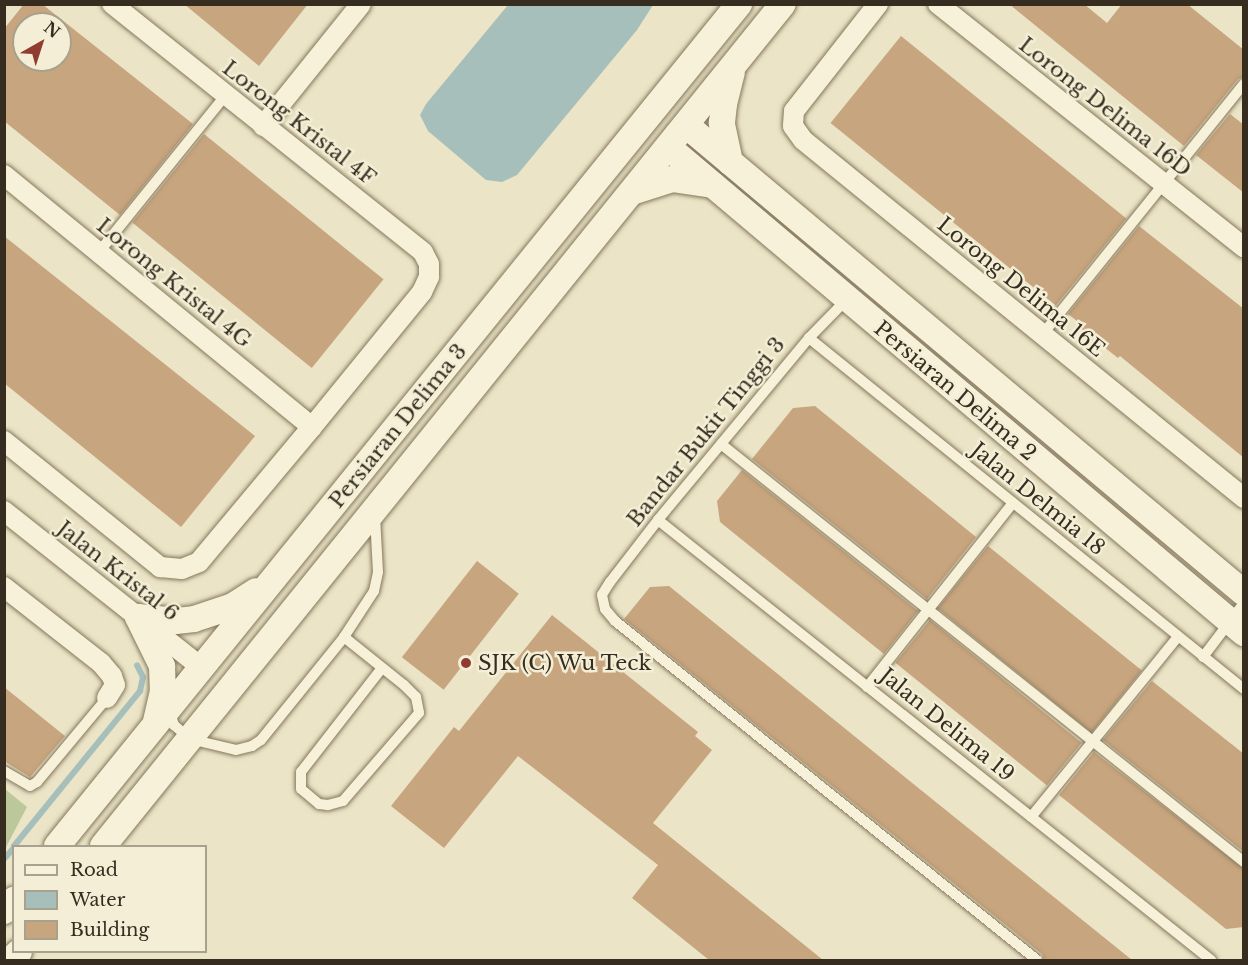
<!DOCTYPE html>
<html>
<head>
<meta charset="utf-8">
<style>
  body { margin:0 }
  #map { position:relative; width:1248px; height:965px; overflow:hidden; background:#ebe4c6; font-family:"Libre Baskerville",serif }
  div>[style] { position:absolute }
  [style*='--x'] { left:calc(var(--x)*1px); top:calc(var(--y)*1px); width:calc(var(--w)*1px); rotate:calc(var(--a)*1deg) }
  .green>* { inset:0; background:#bdc89a }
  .water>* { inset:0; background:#a7bfbb }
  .stream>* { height:6px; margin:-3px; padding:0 3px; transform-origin:3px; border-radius:3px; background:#a7bfbb }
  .building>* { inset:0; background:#c7a57e; transform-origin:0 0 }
  .roads { filter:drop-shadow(0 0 2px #85775d) drop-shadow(0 0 2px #85775d) }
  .service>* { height:10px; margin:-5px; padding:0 5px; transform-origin:5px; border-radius:5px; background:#f6f1d8 }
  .minor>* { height:20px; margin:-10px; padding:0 10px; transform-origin:10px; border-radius:10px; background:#f6f1d8 }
  .tertiary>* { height:26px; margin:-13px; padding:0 13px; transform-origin:13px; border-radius:13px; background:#f6f1d8 }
  .dots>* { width:16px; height:16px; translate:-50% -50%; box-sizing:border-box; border:3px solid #f3eed5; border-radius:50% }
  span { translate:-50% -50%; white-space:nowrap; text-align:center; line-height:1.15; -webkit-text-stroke:5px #f3eed5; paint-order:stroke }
  .street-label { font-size:21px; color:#362d20 }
  .poi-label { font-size:21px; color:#362d20 }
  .left { translate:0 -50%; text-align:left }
  .frame { position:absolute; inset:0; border:6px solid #362d20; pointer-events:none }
  .legend { position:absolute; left:12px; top:845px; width:195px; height:108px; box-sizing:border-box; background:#f3eed5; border:2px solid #a7a18d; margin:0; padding:8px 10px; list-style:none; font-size:18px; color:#362d20 }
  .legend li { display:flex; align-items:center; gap:12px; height:30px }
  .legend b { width:30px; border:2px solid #a7a18d }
  .north { position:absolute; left:12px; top:12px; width:60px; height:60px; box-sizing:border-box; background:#f3eed5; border:2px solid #a7a18d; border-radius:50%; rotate:39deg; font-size:16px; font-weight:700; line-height:24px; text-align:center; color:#362d20 }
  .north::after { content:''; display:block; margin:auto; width:21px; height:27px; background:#903c31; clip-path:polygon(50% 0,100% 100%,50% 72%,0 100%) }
</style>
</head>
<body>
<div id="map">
  <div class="green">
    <div style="clip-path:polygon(5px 789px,27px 807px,5px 849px)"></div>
  </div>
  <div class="water">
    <div style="clip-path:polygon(508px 5px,653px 5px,637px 30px,517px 175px,502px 182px,486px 180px,428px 131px,420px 115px,426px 104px)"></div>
  </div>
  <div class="stream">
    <div style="--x:14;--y:846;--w:200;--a:-50.9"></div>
    <div style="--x:140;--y:691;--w:14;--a:-78"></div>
    <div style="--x:143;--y:677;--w:13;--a:-117"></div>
    <div style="--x:4;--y:859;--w:15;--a:-48"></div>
  </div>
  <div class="building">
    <div style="clip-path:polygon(evenodd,24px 4px,42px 4px,193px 124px,120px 215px,4px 121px,4px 29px,24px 4px,24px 24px,60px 24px,60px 60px,24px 60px,24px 24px)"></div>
    <div style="clip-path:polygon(184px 4px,308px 4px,259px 66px)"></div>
    <div style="clip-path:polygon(1009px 4px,1084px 4px,1107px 23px,1122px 4px,1187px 4px,1244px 50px,1244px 77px,1238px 79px,1184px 146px)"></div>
    <div style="left:901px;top:36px;width:290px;height:112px;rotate:39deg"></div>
    <div style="clip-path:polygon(1230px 114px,1244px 125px,1244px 193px,1196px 155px)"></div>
    <div style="left:204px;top:134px;width:231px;height:114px;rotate:39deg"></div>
    <div style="clip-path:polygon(1139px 226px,1244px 309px,1244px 458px,1120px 356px,1118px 358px,1075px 324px,1077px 321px,1068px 314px)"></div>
    <div style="clip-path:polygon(4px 236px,255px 436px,181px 527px,4px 383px)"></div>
    <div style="clip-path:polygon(815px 406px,976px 537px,927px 599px,752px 459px,793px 408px)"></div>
    <div style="clip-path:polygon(742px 470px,918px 611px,884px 654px,720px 522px,717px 501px)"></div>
    <div style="left:988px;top:546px;width:198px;height:80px;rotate:39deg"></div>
    <div style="left:477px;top:561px;width:53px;height:122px;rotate:38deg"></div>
    <div style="clip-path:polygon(669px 586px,906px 778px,1132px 960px,1044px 960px,1042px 954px,624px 619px,650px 587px)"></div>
    <div style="clip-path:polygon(552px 615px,698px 732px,695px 736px,712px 750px,653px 823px,823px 960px,709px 960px,632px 898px,658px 865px,518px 756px,444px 848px,391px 806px,454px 727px,459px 731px)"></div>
    <div style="left:930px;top:620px;width:195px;height:55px;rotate:39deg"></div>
    <div style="clip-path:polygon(1152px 681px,1244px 754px,1244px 852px,1103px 740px)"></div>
    <div style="clip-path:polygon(4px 687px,65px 736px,30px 777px,4px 761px)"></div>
    <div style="clip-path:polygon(1094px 752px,1244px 869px,1244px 927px,1226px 929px,1059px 795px)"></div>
  </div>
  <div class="roads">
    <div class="service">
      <div style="--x:99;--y:252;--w:201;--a:-51.1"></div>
      <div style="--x:846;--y:300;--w:53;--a:134.2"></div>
      <div style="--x:809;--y:338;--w:236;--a:129.7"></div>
      <div style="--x:658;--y:520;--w:78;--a:127.7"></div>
      <div style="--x:610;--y:582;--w:15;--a:122"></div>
      <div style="--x:602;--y:595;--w:14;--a:78"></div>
      <div style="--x:605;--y:609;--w:16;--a:50"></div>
      <div style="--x:615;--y:621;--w:541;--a:38.78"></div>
      <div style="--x:1042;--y:335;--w:322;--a:-51.2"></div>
      <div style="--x:809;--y:338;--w:559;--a:38.9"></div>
      <div style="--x:721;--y:444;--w:670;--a:38.63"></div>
      <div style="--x:658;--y:520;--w:707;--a:38.51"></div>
      <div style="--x:344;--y:637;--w:77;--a:38.7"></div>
      <div style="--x:404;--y:685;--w:17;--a:45"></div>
      <div style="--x:416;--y:697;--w:16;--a:79"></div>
      <div style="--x:419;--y:713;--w:116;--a:130.8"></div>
      <div style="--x:343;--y:801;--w:16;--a:165"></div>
      <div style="--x:328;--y:805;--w:9;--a:-174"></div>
      <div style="--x:319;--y:804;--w:23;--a:-140"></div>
      <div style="--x:301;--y:789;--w:17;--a:-90"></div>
      <div style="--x:301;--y:772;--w:132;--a:-52.1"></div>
      <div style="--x:1203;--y:657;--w:68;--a:-52.8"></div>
      <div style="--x:867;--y:687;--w:235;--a:-51.6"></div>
      <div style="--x:169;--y:709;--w:17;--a:73"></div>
      <div style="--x:174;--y:725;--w:21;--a:41"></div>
      <div style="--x:190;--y:739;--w:47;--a:13.4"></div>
      <div style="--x:236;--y:750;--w:16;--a:-14"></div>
      <div style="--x:252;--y:746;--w:11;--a:-34"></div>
      <div style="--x:261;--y:740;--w:132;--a:-51.1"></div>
      <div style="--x:344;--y:637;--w:55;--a:-56.9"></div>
      <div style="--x:374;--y:591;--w:19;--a:-78"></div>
      <div style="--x:378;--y:572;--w:55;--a:-93.1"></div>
      <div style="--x:4;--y:771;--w:30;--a:30"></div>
      <div style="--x:30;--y:786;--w:8;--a:-30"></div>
      <div style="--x:37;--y:782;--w:109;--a:-50.2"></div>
      <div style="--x:1031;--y:817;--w:232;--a:-50.8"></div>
    </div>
    <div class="minor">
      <div style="--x:878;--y:4;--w:136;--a:128.1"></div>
      <div style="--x:794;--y:111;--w:15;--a:94"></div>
      <div style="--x:793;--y:126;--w:17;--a:54"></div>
      <div style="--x:803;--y:140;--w:568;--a:39.07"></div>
      <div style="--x:938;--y:4;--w:391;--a:38.5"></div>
      <div style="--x:263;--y:126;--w:156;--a:-51.2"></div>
      <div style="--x:4;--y:175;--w:398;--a:39.3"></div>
      <div style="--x:4;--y:441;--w:201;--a:38.9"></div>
      <div style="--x:160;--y:567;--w:22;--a:5"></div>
      <div style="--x:182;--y:569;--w:18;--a:-22"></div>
      <div style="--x:199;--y:562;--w:176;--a:-50.1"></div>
      <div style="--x:312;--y:427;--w:174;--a:-50.8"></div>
      <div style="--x:422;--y:292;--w:17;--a:-65"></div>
      <div style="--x:429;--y:277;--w:13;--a:-90"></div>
      <div style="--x:429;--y:264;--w:13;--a:-117"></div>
      <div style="--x:423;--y:252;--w:398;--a:-141.4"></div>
      <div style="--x:4;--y:511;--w:253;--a:38.4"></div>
      <div style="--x:4;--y:587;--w:123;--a:38.1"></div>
      <div style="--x:101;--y:663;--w:17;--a:50"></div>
      <div style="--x:112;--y:676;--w:9;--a:72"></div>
      <div style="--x:115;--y:685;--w:15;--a:122"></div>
    </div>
    <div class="tertiary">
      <div style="--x:686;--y:125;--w:728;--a:39.99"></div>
      <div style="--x:668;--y:147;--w:754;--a:40.16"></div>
      <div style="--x:730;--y:162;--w:40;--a:-102"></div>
      <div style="--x:722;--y:123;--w:19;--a:-84"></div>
      <div style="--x:724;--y:104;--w:32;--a:-76"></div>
      <div style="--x:632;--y:192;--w:42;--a:-18"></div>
      <div style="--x:672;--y:179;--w:41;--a:8.3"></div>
      <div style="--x:138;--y:617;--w:38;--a:6"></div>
      <div style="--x:176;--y:621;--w:18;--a:-6"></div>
      <div style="--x:194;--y:619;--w:41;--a:-18.4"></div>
      <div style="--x:233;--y:606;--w:27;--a:-33"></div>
      <div style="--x:138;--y:617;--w:55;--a:63.9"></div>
      <div style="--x:162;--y:666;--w:25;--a:88"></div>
      <div style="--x:163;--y:691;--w:31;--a:103"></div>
      <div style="--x:57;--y:846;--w:1084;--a:-50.99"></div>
      <div style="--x:103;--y:846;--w:1082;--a:-51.08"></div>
      <div style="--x:4;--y:911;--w:15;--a:-48"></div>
      <div style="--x:11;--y:960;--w:11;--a:-45"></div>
    </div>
  </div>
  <div class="dots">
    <div style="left:466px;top:663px;background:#903c31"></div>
  </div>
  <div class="street-label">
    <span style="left:1105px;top:107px;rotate:38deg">Lorong Delima 16D</span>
    <span style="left:299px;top:123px;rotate:38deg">Lorong Kristal 4F</span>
    <span style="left:174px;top:283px;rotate:39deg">Lorong Kristal 4G</span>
    <span style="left:1021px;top:287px;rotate:39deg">Lorong Delima 16E</span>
    <span style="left:955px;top:391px;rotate:40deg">Persiaran Delima 2</span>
    <span style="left:398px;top:426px;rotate:-51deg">Persiaran Delima 3</span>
    <span style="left:706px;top:432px;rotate:-51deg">Bandar Bukit Tinggi 3</span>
    <span style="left:1038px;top:499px;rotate:39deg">Jalan Delmia 18</span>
    <span style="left:118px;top:571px;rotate:38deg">Jalan Kristal 6</span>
    <span style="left:947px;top:725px;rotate:39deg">Jalan Delima 19</span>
  </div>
  <div class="poi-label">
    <span class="left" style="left:478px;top:663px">SJK (C) Wu Teck</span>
  </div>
  <div class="frame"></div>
  <ul class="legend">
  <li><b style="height:8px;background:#f6f1d8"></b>Road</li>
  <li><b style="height:16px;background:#a7bfbb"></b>Water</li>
  <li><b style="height:16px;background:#c7a57e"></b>Building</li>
  </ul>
  <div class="north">N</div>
</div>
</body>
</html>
